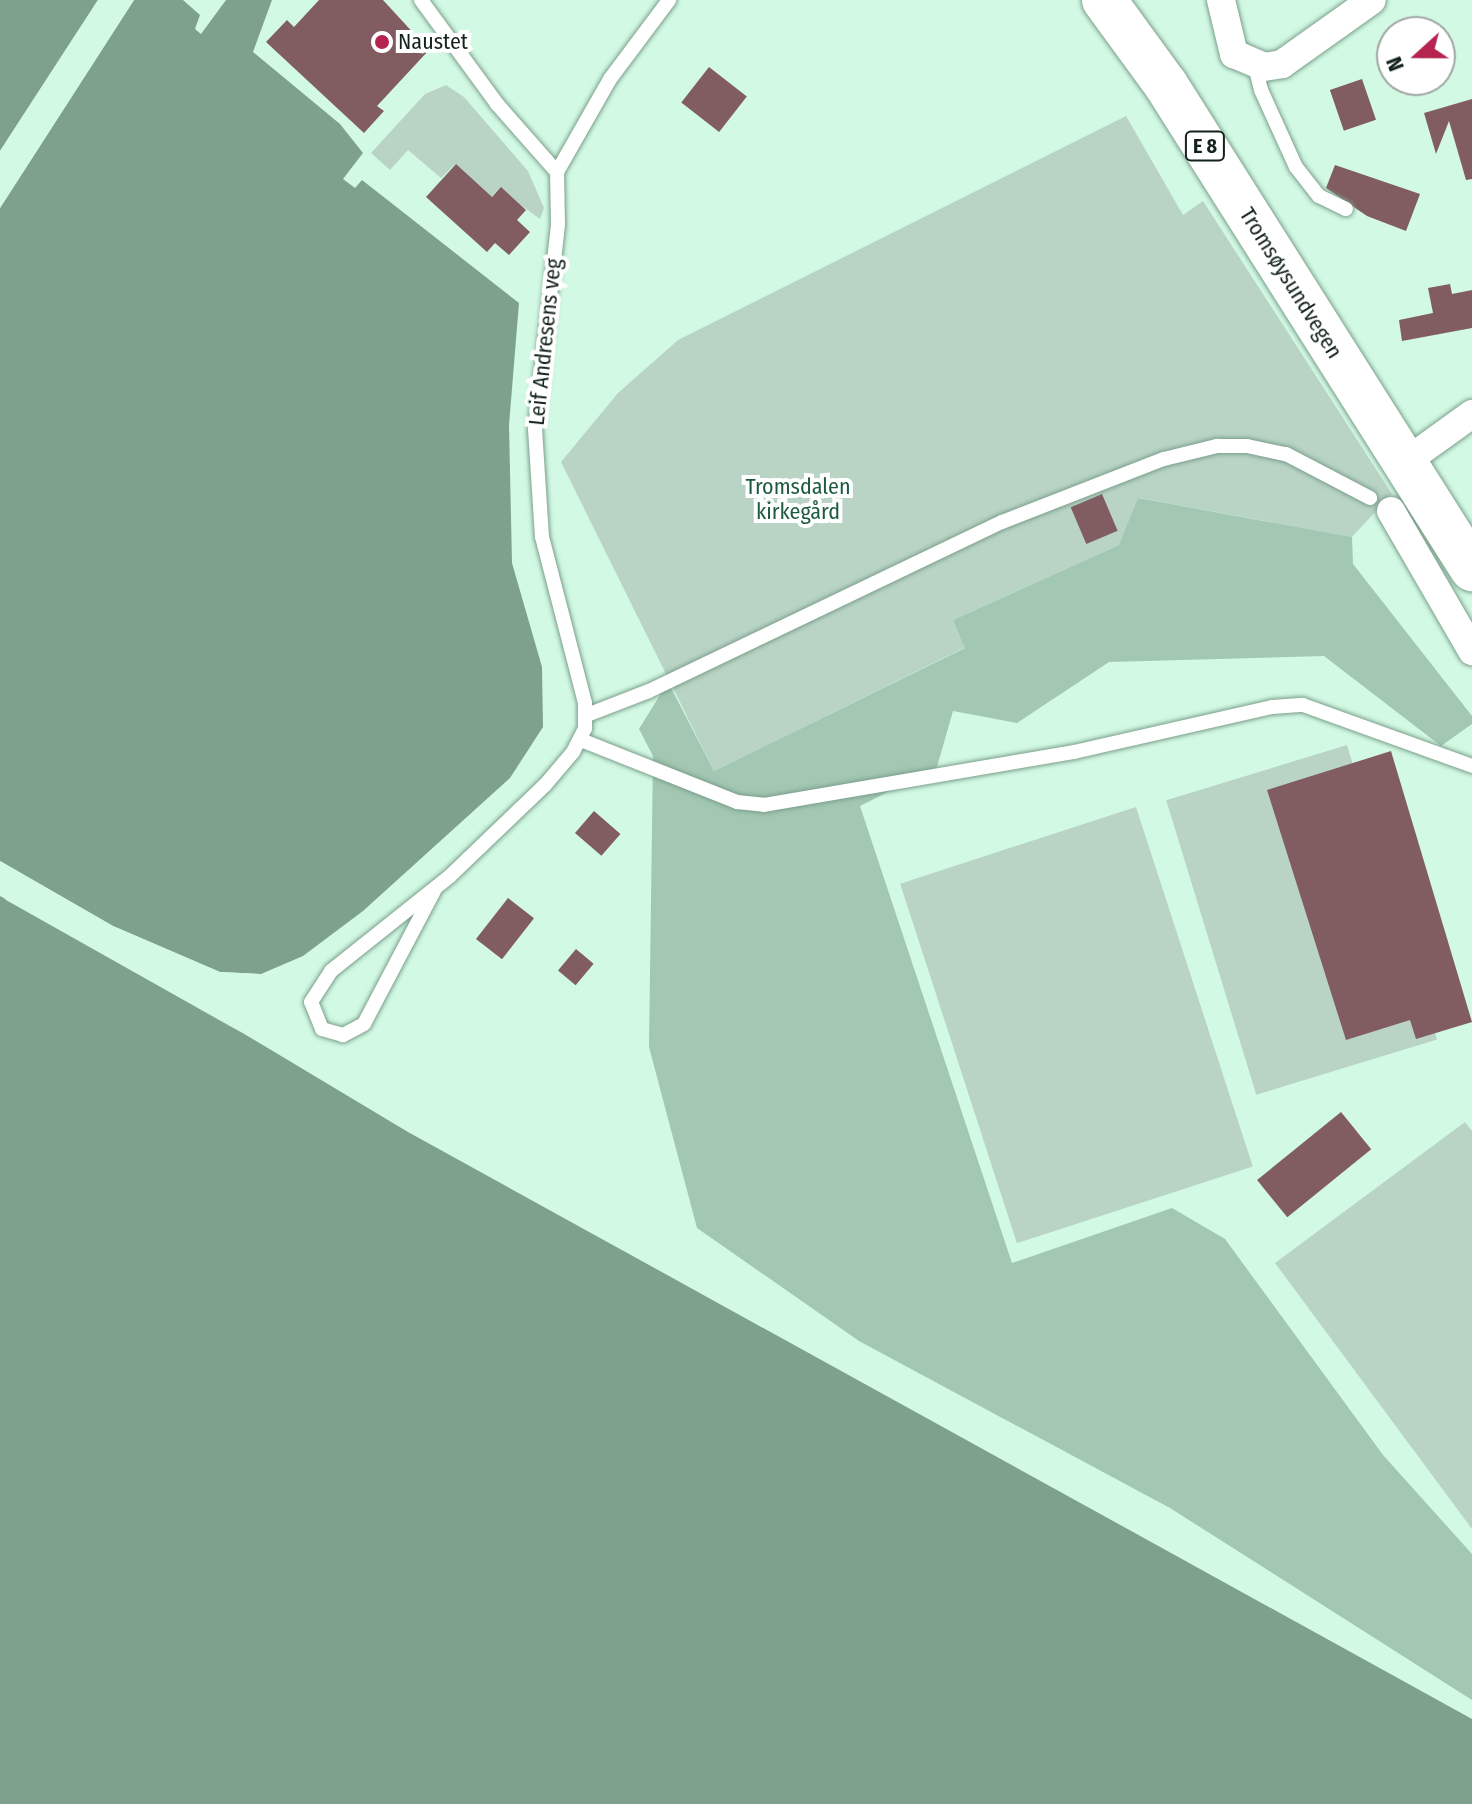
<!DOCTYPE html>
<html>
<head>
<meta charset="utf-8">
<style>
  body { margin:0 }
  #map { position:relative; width:1472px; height:1804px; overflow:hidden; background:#d2f9e3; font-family:"Fira Sans Condensed",sans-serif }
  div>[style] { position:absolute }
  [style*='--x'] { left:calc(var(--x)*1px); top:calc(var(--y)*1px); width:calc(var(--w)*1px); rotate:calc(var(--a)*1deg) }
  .green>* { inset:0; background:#b9d4c5; transform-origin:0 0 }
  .forest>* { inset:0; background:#a2c7b2 }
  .water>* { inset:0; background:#7da18d }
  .pier>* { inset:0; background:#d2f9e3 }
  .building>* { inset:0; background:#815c61; transform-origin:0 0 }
  .roads { filter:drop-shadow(0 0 2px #7b9f8b) drop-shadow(0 0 2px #7b9f8b) }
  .lane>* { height:14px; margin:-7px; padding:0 7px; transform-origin:7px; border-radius:7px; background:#fff }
  .street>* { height:28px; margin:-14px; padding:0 14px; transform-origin:14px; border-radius:14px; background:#fff }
  .highway>* { height:44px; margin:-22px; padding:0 22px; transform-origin:22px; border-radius:22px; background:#fff }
  .dots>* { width:22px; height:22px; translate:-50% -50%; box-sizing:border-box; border:4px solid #fff; border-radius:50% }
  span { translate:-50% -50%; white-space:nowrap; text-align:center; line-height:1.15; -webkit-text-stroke:8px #fff; paint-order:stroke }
  .shield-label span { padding:2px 6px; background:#fff; border:2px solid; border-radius:6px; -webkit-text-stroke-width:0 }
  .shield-label { font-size:20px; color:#13221a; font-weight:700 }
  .poi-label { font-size:22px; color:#13221a }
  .left { translate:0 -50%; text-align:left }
  .street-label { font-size:22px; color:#13221a }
  .park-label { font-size:22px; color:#1c5b3f }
  .north { position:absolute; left:1376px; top:16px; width:80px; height:80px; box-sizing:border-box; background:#fff; border:2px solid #a1a7a3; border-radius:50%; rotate:249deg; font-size:22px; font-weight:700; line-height:32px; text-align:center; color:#13221a }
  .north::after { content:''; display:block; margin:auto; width:28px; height:36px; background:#b5244e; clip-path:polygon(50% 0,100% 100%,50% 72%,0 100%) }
</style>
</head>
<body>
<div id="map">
  <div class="green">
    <div style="clip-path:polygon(446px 85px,464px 97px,528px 171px,544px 208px,540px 219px,499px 189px,490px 198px,455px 164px,441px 178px,408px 150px,390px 170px,371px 153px,425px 94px)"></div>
    <div style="clip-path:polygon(1126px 116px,1183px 215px,1203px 201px,1392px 494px,1352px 537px,1139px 498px,1119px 545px,953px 620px,966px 647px,714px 771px,561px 462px,618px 393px,678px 340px)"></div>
    <div style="left:1347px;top:745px;width:308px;height:189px;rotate:73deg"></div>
    <div style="left:1136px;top:807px;width:378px;height:248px;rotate:72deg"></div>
    <div style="clip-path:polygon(1465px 1122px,1472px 1131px,1472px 1529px,1275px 1263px)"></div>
  </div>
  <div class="forest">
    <div style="clip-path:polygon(1138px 498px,1352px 537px,1353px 564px,1472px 716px,1472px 724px,1441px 746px,1324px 656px,1109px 662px,1017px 723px,953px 711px,937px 767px,860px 806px,1012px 1263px,1172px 1208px,1225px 1239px,1383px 1455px,1472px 1554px,1472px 1700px,1170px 1508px,859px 1341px,697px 1228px,649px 1047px,653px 756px,639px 729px,668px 682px,714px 771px,965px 648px,953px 620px,1119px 545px)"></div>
  </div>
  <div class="water">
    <div style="clip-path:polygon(0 0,98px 0,0 151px)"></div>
    <div style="clip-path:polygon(134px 0,183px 0,200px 15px,195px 29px,201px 34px,226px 0,272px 0,253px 52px,340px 124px,363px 153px,343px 179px,355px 188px,362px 180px,519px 303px,509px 425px,512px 563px,542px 667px,543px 727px,510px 778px,363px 911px,303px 956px,261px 974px,220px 972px,113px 926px,0 861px,0 208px)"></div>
    <div style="clip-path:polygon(0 896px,124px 962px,408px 1132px,1472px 1719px,1472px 1804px,0 1804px)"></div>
  </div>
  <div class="pier">
    <div style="clip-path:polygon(98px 0,101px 2px,0 155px,0 151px)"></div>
    <div style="clip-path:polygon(130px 0,134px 0,0 208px,0 201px)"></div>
    <div style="clip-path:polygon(0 861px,113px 926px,220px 972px,261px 974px,260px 978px,219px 976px,111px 930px,7px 871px)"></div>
    <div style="clip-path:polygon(0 892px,126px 959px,244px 1034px,6px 900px)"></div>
  </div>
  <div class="building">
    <div style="clip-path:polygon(319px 0,383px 0,429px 50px,377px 106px,384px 111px,364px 133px,266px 42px,287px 20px,294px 27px)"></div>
    <div style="left:709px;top:67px;width:48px;height:45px;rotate:38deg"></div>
    <div style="left:1362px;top:79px;width:43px;height:34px;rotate:71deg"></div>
    <div style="clip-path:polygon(1472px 99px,1472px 179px,1466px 180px,1449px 121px,1436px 154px,1424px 113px)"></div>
    <div style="clip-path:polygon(456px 164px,492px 197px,501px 187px,526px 210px,517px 220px,530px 232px,509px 255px,495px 243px,487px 252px,426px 197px)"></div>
    <div style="clip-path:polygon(1335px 165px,1420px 194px,1406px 231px,1367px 216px,1326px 188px)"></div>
    <div style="clip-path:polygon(1450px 284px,1452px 294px,1472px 290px,1472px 328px,1402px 341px,1399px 320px,1433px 313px,1428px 288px)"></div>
    <div style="left:1102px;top:494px;width:40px;height:34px;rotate:67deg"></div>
    <div style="clip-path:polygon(1391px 751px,1472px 1022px,1416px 1039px,1410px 1020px,1346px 1040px,1267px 790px)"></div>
    <div style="left:594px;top:811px;width:35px;height:29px;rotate:41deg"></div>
    <div style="left:508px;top:898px;width:33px;height:52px;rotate:38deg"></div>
    <div style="left:576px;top:949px;width:23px;height:28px;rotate:40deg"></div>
    <div style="left:1341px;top:1112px;width:48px;height:108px;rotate:51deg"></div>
  </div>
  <div class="roads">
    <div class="lane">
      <div style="--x:421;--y:0;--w:129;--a:53.8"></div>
      <div style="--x:497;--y:104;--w:91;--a:48.6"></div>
      <div style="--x:1255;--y:66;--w:25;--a:76"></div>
      <div style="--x:1261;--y:90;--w:85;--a:65.6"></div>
      <div style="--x:1296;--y:167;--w:37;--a:52"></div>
      <div style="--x:1319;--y:196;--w:30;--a:26"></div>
      <div style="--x:587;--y:715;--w:66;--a:-21.2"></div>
      <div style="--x:649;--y:691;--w:391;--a:-25.6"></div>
      <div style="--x:1002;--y:522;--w:174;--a:-21.3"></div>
      <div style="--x:1164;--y:459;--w:55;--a:-13.8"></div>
      <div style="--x:1217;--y:446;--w:30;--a:0"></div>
      <div style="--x:1247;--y:446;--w:40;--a:12"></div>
      <div style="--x:1286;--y:454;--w:95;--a:27.6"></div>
      <div style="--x:581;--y:740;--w:168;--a:21.7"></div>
      <div style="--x:737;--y:802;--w:27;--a:6"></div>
      <div style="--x:764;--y:805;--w:314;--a:-9.7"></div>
      <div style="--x:1074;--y:752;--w:203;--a:-12.8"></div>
      <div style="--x:1272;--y:707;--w:31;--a:-4"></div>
      <div style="--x:1303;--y:705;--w:180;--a:19.8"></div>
      <div style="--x:434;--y:891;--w:150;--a:117.8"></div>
      <div style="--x:364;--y:1024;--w:24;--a:152"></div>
      <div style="--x:343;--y:1035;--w:22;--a:-164"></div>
      <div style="--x:322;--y:1029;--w:29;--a:-112"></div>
      <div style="--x:311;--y:1002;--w:37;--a:-57"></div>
      <div style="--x:331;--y:971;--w:152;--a:-38.6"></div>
      <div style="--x:450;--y:876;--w:132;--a:-43.8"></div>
      <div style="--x:545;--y:785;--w:43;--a:-49.7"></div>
      <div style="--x:573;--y:752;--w:27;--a:-63"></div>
      <div style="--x:585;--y:728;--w:25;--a:-90"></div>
      <div style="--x:585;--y:703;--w:171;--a:-104.5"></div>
      <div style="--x:542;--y:537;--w:107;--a:-93.7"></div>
      <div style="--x:535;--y:430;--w:207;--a:-83.6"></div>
      <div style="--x:558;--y:224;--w:52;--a:-91.1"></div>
      <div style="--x:557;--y:172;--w:107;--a:-60.3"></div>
      <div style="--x:610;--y:79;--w:99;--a:-53.2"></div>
    </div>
    <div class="street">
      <div style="--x:1221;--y:0;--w:56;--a:76.5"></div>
      <div style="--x:1234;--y:54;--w:33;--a:23"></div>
      <div style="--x:1264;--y:67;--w:18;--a:-9"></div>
      <div style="--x:1282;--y:64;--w:110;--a:-35.4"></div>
      <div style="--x:1404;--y:463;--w:84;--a:-35.8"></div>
      <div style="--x:1391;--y:511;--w:162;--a:59.9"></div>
    </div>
    <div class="highway">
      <div style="--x:1104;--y:0;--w:105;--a:53.9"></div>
      <div style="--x:1166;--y:85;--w:573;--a:57.7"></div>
    </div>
  </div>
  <div class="dots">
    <div style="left:382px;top:42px;background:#b5244e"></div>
  </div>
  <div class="shield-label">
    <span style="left:1205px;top:146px">E 8</span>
  </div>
  <div class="poi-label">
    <span class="left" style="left:398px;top:42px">Naustet</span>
  </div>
  <div class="street-label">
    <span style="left:1291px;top:283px;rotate:58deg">Tromsøysundvegen</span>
    <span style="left:545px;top:342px;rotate:-84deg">Leif Andresens veg</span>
  </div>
  <div class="park-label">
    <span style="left:798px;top:499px">Tromsdalen<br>kirkegård</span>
  </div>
  <div class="north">N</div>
</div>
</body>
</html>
